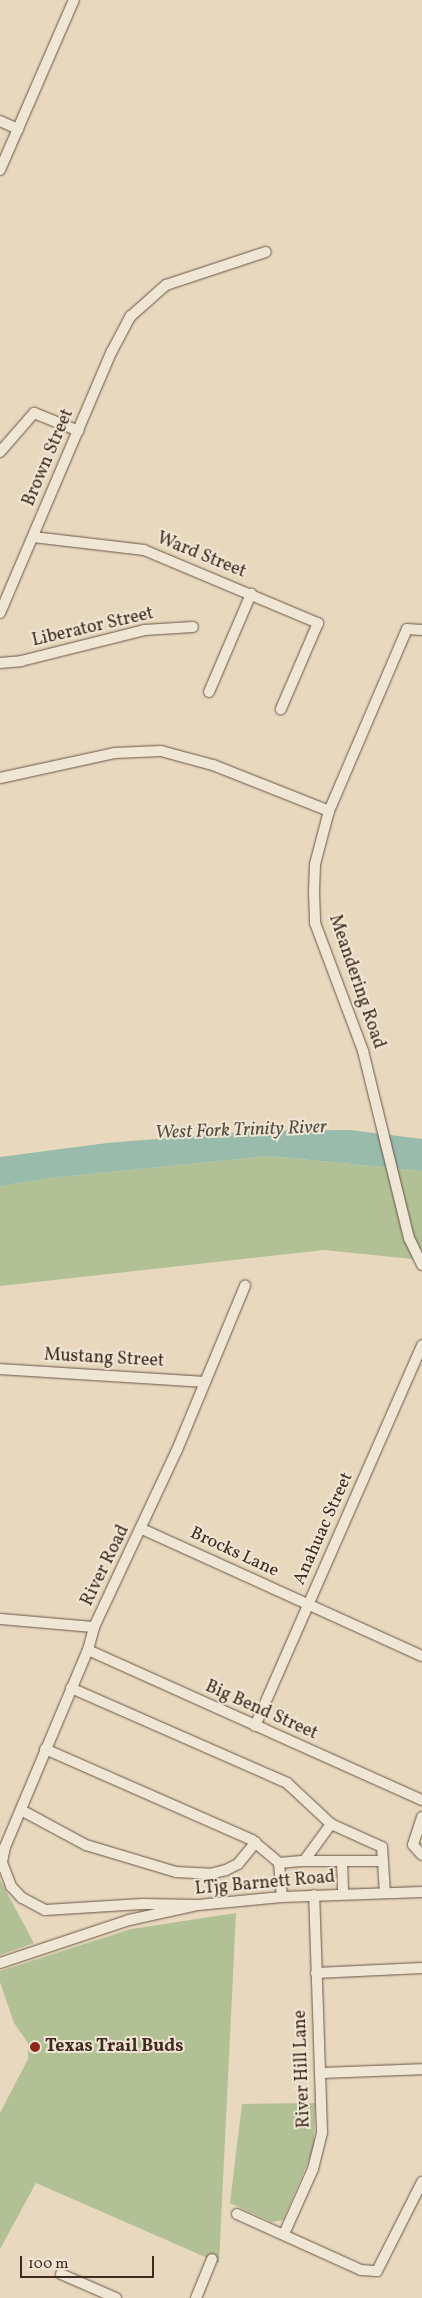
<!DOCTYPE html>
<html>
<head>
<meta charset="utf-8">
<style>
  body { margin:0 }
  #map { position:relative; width:422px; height:2298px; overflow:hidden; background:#e8d9be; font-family:Vollkorn,serif }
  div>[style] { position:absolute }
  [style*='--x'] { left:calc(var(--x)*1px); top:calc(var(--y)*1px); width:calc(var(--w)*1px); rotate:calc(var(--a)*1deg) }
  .green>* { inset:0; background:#b2c095 }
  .water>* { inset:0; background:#98bbab }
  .roads { filter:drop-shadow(0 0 1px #6a5546) drop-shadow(0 0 1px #6a5546) }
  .minor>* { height:10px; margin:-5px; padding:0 5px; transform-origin:5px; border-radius:5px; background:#f0e6d5 }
  .dots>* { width:14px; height:14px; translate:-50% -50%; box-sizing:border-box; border:2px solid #f0e6d5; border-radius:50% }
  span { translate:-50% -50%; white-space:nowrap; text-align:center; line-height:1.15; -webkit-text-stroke:4px #f0e6d5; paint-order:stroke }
  .street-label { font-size:18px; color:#40291e }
  .poi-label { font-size:18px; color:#40291e; font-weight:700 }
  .left { translate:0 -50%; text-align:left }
  .water-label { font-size:19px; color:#564e41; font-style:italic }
  .scale { position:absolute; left:20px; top:2256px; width:134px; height:22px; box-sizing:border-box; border:2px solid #40291e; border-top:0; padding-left:6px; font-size:15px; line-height:18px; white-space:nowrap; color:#40291e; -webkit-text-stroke:4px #f0e6d5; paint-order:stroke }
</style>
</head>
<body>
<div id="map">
  <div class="green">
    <div style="clip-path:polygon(269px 1156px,422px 1171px,422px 1260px,324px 1250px,0 1286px,0 1186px,50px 1178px)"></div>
    <div style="clip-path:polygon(0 1880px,34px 1943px,0 1955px)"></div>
    <div style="clip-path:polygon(236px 1913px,219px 2263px,36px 2183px,0 2249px,0 2113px,28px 2059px,28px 2043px,14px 2023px,0 1982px,0 1971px,131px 1929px)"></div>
    <div style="clip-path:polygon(315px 2103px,314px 2148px,283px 2220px,272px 2222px,230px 2203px,242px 2104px)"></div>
  </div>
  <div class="water">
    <div style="clip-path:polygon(350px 1130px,422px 1139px,422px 1171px,269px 1156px,50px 1178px,0 1186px,0 1157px,107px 1143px,257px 1131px)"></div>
  </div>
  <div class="roads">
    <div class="minor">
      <div style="--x:0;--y:121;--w:20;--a:24"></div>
      <div style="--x:0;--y:170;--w:185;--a:-66.5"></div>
      <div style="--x:0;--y:452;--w:52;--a:-48.9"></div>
      <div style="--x:34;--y:413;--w:48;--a:21.8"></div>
      <div style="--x:33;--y:537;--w:112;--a:6.7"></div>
      <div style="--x:144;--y:550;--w:189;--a:22.8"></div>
      <div style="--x:318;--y:623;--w:94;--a:113.3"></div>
      <div style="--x:0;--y:613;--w:285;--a:-66.9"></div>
      <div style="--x:112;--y:351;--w:40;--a:-62"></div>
      <div style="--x:131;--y:316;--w:47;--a:-41.5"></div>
      <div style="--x:166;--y:285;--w:105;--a:-18.3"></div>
      <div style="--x:422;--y:630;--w:15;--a:-176"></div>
      <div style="--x:407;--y:629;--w:198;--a:113.2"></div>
      <div style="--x:329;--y:811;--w:55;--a:104.8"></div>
      <div style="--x:315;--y:864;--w:27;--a:92"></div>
      <div style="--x:314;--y:891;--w:32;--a:88"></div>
      <div style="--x:315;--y:923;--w:137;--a:69.4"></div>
      <div style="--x:363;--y:1051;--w:193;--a:76.2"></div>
      <div style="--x:409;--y:1238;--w:30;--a:64"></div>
      <div style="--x:0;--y:663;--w:21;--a:-5"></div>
      <div style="--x:21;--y:661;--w:127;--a:-14.1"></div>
      <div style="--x:144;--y:630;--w:49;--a:-3.5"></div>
      <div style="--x:209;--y:692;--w:107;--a:-66.8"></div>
      <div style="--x:0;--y:778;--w:118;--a:-12.3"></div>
      <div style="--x:115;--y:753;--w:46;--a:-2.5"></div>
      <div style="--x:161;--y:751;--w:54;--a:15.1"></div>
      <div style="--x:213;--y:765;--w:125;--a:21.6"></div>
      <div style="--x:0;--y:1369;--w:205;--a:3.6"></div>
      <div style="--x:142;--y:1529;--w:307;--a:24.4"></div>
      <div style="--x:0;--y:1619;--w:94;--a:4.9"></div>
      <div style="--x:88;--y:1650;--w:366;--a:24.2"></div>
      <div style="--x:71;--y:1688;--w:236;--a:23.7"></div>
      <div style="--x:287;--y:1783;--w:60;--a:43"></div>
      <div style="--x:331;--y:1824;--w:56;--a:24.3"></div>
      <div style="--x:382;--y:1847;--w:46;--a:86.3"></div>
      <div style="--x:255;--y:1726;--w:416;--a:-66.3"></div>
      <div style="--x:45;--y:1749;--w:226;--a:23.7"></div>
      <div style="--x:252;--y:1840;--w:35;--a:40"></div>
      <div style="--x:279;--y:1863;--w:34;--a:85"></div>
      <div style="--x:21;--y:1810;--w:74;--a:28.3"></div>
      <div style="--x:86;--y:1845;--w:94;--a:16.7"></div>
      <div style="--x:176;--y:1872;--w:34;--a:3"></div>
      <div style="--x:210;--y:1874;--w:16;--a:-14"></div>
      <div style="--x:226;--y:1870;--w:13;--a:-27"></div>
      <div style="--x:238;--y:1864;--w:28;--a:-51"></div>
      <div style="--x:422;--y:1817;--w:29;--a:108"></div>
      <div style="--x:413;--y:1845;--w:13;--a:48"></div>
      <div style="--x:304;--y:1861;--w:79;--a:0"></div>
      <div style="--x:342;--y:1861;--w:32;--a:88"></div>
      <div style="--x:279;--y:1863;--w:25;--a:-5"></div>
      <div style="--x:304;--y:1861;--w:46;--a:-53.9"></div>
      <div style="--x:198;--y:1905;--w:56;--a:-179"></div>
      <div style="--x:142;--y:1904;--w:97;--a:176.5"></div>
      <div style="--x:45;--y:1910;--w:26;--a:-152"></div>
      <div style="--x:22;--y:1898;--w:16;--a:-133"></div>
      <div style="--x:11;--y:1886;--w:26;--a:-111"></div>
      <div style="--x:2;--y:1862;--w:15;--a:-79"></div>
      <div style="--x:5;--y:1847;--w:214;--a:-67.2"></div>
      <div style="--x:88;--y:1650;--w:24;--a:-75"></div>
      <div style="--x:94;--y:1627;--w:195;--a:-64.9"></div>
      <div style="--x:177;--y:1450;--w:178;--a:-67.5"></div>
      <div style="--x:0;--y:1963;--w:136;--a:-18.4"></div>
      <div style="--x:129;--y:1920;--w:71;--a:-12.3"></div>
      <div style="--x:198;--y:1905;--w:84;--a:-5.4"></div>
      <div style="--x:282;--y:1897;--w:140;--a:-2"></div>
      <div style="--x:316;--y:1973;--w:106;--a:-2.7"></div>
      <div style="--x:320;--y:2073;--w:102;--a:-2.2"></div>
      <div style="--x:237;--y:2214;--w:136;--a:24.3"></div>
      <div style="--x:361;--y:2270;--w:16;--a:4"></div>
      <div style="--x:377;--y:2271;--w:100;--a:-63.2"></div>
      <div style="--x:284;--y:2234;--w:71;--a:-66"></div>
      <div style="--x:313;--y:2169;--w:38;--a:-76"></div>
      <div style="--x:322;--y:2132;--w:237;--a:-91.9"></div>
      <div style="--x:61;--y:2274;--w:60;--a:23.6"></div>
      <div style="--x:196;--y:2298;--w:42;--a:-67.7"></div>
    </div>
  </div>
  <div class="dots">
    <div style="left:35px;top:2047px;background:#8f2418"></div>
  </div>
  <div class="street-label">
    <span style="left:49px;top:458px;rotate:-67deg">Brown Street</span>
    <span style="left:201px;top:556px;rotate:22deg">Ward Street</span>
    <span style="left:93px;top:628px;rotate:-13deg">Liberator Street</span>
    <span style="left:356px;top:982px;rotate:71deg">Meandering Road</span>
    <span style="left:104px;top:1359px;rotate:3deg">Mustang Street</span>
    <span style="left:324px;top:1529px;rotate:-66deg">Anahuac Street</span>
    <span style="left:234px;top:1553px;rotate:25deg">Brocks Lane</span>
    <span style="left:106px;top:1566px;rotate:-64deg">River Road</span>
    <span style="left:261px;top:1711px;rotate:24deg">Big Bend Street</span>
    <span style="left:265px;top:1884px;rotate:-5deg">LTjg Barnett Road</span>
    <span style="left:303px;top:2069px;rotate:-92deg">River Hill Lane</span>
  </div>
  <div class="poi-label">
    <span class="left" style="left:45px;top:2047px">Texas Trail Buds</span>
  </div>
  <div class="water-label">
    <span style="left:241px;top:1131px;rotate:-2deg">West Fork Trinity River</span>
  </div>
  <div class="scale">100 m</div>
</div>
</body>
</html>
